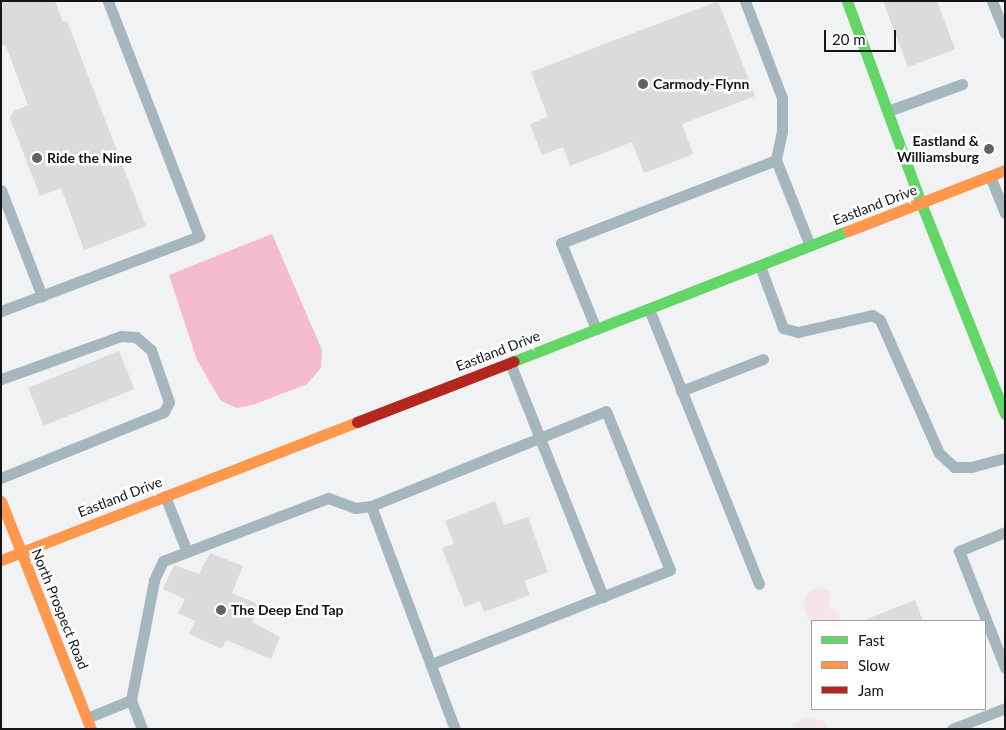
<!DOCTYPE html>
<html>
<head>
<meta charset="utf-8">
<style>
  body { margin:0 }
  #map { position:relative; width:1006px; height:730px; overflow:hidden; background:#f0f2f4; font-family:Lato,sans-serif }
  div>[style] { position:absolute }
  [style*='--x'] { left:calc(var(--x)*1px); top:calc(var(--y)*1px); width:calc(var(--w)*1px); rotate:calc(var(--a)*1deg) }
  .green>* { inset:0; background:#f5e4ea }
  .water>* { inset:0; background:#f4bacd }
  .building>* { inset:0; background:#d9dbdc; transform-origin:0 0 }
  .lane>* { height:11px; margin:-5.5px; padding:0 5.5px; transform-origin:5.5px; border-radius:5.5px; background:#a5b6bd }
  .fast>* { height:11px; margin:-5.5px; padding:0 5.5px; transform-origin:5.5px; border-radius:5.5px; background:#63d668 }
  .slow>* { height:11px; margin:-5.5px; padding:0 5.5px; transform-origin:5.5px; border-radius:5.5px; background:#ff974d }
  .jam>* { height:11px; margin:-5.5px; padding:0 5.5px; transform-origin:5.5px; border-radius:5.5px; background:#b3261e }
  .dots>* { width:14px; height:14px; translate:-50% -50%; box-sizing:border-box; border:2px solid #fff; border-radius:50% }
  span { translate:-50% -50%; white-space:nowrap; text-align:center; line-height:1.15; -webkit-text-stroke:5px #fff; paint-order:stroke }
  .poi-label { font-size:14px; color:#141516; font-weight:700 }
  .left { translate:0 -50%; text-align:left }
  .right { translate:-100% -50%; text-align:right }
  .street-label { font-size:14px; color:#141516 }
  .frame { position:absolute; inset:0; border:2px solid #141516; pointer-events:none }
  .legend { position:absolute; left:811px; top:620px; width:175px; height:90px; box-sizing:border-box; background:#fff; border:1px solid #a1a1a2; margin:0; padding:6px 9px; list-style:none; font-size:15px; color:#141516 }
  .legend li { display:flex; align-items:center; gap:10px; height:25px }
  .legend b { width:25px; border:1px solid #a1a1a2 }
  .scale { position:absolute; left:824px; top:30px; width:72px; height:22px; box-sizing:border-box; border:2px solid #141516; border-top:0; padding-left:6px; font-size:15px; line-height:18px; white-space:nowrap; color:#141516; -webkit-text-stroke:4px #fff; paint-order:stroke }
</style>
</head>
<body>
<div id="map">
  <div class="green">
    <div style="clip-path:polygon(820px 587px,829px 591px,831px 598px,828px 608px,836px 610px,839px 616px,836px 621px,812px 621px,812px 628px,803px 606px,809px 591px)"></div>
    <div style="clip-path:polygon(809px 717px,825px 722px,827px 729px,792px 729px,791px 725px)"></div>
  </div>
  <div class="water">
    <div style="clip-path:polygon(272px 234px,322px 350px,321px 368px,307px 384px,253px 405px,237px 408px,221px 401px,197px 360px,169px 275px)"></div>
  </div>
  <div class="building">
    <div style="clip-path:polygon(1px 1px,55px 1px,63px 22px,67px 21px,146px 226px,84px 250px,61px 188px,40px 196px,10px 118px,14px 111px,28px 105px,6px 46px,1px 44px)"></div>
    <div style="clip-path:polygon(718px 1px,755px 96px,682px 124px,693px 154px,644px 173px,632px 142px,570px 166px,563px 147px,542px 155px,530px 124px,548px 117px,531px 72px)"></div>
    <div style="clip-path:polygon(883px 1px,937px 1px,955px 49px,908px 67px)"></div>
    <div style="left:119px;top:351px;width:41px;height:98px;rotate:68deg"></div>
    <div style="clip-path:polygon(495px 501px,504px 525px,528px 517px,548px 572px,524px 581px,530px 595px,484px 612px,480px 601px,465px 607px,442px 548px,454px 543px,445px 521px)"></div>
    <div style="clip-path:polygon(210px 553px,243px 566px,232px 593px,258px 604px,252px 622px,280px 637px,271px 659px,226px 640px,222px 649px,189px 634px,195px 621px,178px 613px,185px 599px,163px 589px,174px 565px,199px 574px)"></div>
    <div style="clip-path:polygon(915px 600px,923px 621px,865px 621px,865px 620px)"></div>
  </div>
  <div class="lane">
    <div style="--x:745;--y:1;--w:104;--a:69.1"></div>
    <div style="--x:782;--y:98;--w:33;--a:90"></div>
    <div style="--x:782;--y:131;--w:30;--a:102"></div>
    <div style="--x:992;--y:1;--w:35;--a:68"></div>
    <div style="--x:888;--y:111;--w:79;--a:-20"></div>
    <div style="--x:990;--y:176;--w:40;--a:68"></div>
    <div style="--x:1;--y:190;--w:114;--a:68.9"></div>
    <div style="--x:760;--y:266;--w:66;--a:69.6"></div>
    <div style="--x:783;--y:328;--w:16;--a:15"></div>
    <div style="--x:798;--y:332;--w:76;--a:-12.9"></div>
    <div style="--x:872;--y:315;--w:9;--a:32"></div>
    <div style="--x:880;--y:320;--w:145;--a:66.1"></div>
    <div style="--x:939;--y:453;--w:21;--a:43"></div>
    <div style="--x:954;--y:467;--w:17;--a:0"></div>
    <div style="--x:971;--y:467;--w:35;--a:-15"></div>
    <div style="--x:649;--y:309;--w:296;--a:68.2"></div>
    <div style="--x:1;--y:311;--w:212;--a:-20.7"></div>
    <div style="--x:199;--y:236;--w:252;--a:-111.2"></div>
    <div style="--x:596;--y:329;--w:93;--a:-112.1"></div>
    <div style="--x:561;--y:243;--w:230;--a:-21.1"></div>
    <div style="--x:776;--y:160;--w:92;--a:68.4"></div>
    <div style="--x:510;--y:363;--w:252;--a:68.3"></div>
    <div style="--x:1;--y:379;--w:127;--a:-19.7"></div>
    <div style="--x:121;--y:336;--w:15;--a:4"></div>
    <div style="--x:136;--y:337;--w:20;--a:41"></div>
    <div style="--x:151;--y:350;--w:55;--a:70.9"></div>
    <div style="--x:169;--y:402;--w:11;--a:117"></div>
    <div style="--x:164;--y:412;--w:176;--a:158"></div>
    <div style="--x:681;--y:391;--w:88;--a:-21.3"></div>
    <div style="--x:165;--y:496;--w:60;--a:68.6"></div>
    <div style="--x:371;--y:506;--w:253;--a:-22"></div>
    <div style="--x:606;--y:411;--w:171;--a:68.1"></div>
    <div style="--x:670;--y:570;--w:257;--a:158.5"></div>
    <div style="--x:1005;--y:532;--w:50;--a:157.6"></div>
    <div style="--x:959;--y:551;--w:126;--a:68.5"></div>
    <div style="--x:87;--y:718;--w:48;--a:-22.2"></div>
    <div style="--x:142;--y:729;--w:31;--a:-111"></div>
    <div style="--x:131;--y:700;--w:122;--a:-79.1"></div>
    <div style="--x:154;--y:580;--w:21;--a:-65"></div>
    <div style="--x:163;--y:561;--w:177;--a:-20.9"></div>
    <div style="--x:328;--y:498;--w:29;--a:20"></div>
    <div style="--x:355;--y:508;--w:16;--a:-7"></div>
    <div style="--x:371;--y:506;--w:238;--a:69.4"></div>
    <div style="--x:952;--y:729;--w:57;--a:-21.6"></div>
  </div>
  <div class="fast">
    <div style="--x:847;--y:1;--w:215;--a:69.9"></div>
    <div style="--x:921;--y:203;--w:227;--a:68.3"></div>
    <div style="--x:514;--y:361;--w:358;--a:-21.3"></div>
  </div>
  <div class="slow">
    <div style="--x:848;--y:231;--w:168;--a:-21.2"></div>
    <div style="--x:1;--y:501;--w:245;--a:68.5"></div>
    <div style="--x:1;--y:560;--w:382;--a:-21.2"></div>
  </div>
  <div class="jam">
    <div style="--x:357;--y:422;--w:168;--a:-21.2"></div>
  </div>
  <div class="dots">
    <div style="left:643px;top:84px;background:#616264"></div>
    <div style="left:989px;top:149px;background:#616264"></div>
    <div style="left:37px;top:158px;background:#616264"></div>
    <div style="left:221px;top:610px;background:#616264"></div>
  </div>
  <div class="poi-label">
    <span class="left" style="left:653px;top:84px">Carmody-Flynn</span>
    <span class="right" style="left:979px;top:149px">Eastland &amp;<br>Williamsburg</span>
    <span class="left" style="left:47px;top:158px">Ride the Nine</span>
    <span class="left" style="left:231px;top:610px">The Deep End Tap</span>
  </div>
  <div class="street-label">
    <span style="left:875px;top:205px;rotate:-21deg">Eastland Drive</span>
    <span style="left:498px;top:351px;rotate:-21deg">Eastland Drive</span>
    <span style="left:120px;top:497px;rotate:-21deg">Eastland Drive</span>
    <span style="left:60px;top:609px;rotate:68deg">North Prospect Road</span>
  </div>
  <div class="frame"></div>
  <ul class="legend">
  <li><b style="height:6px;background:#63d668"></b>Fast</li>
  <li><b style="height:6px;background:#ff974d"></b>Slow</li>
  <li><b style="height:6px;background:#b3261e"></b>Jam</li>
  </ul>
  <div class="scale">20 m</div>
</div>
</body>
</html>
